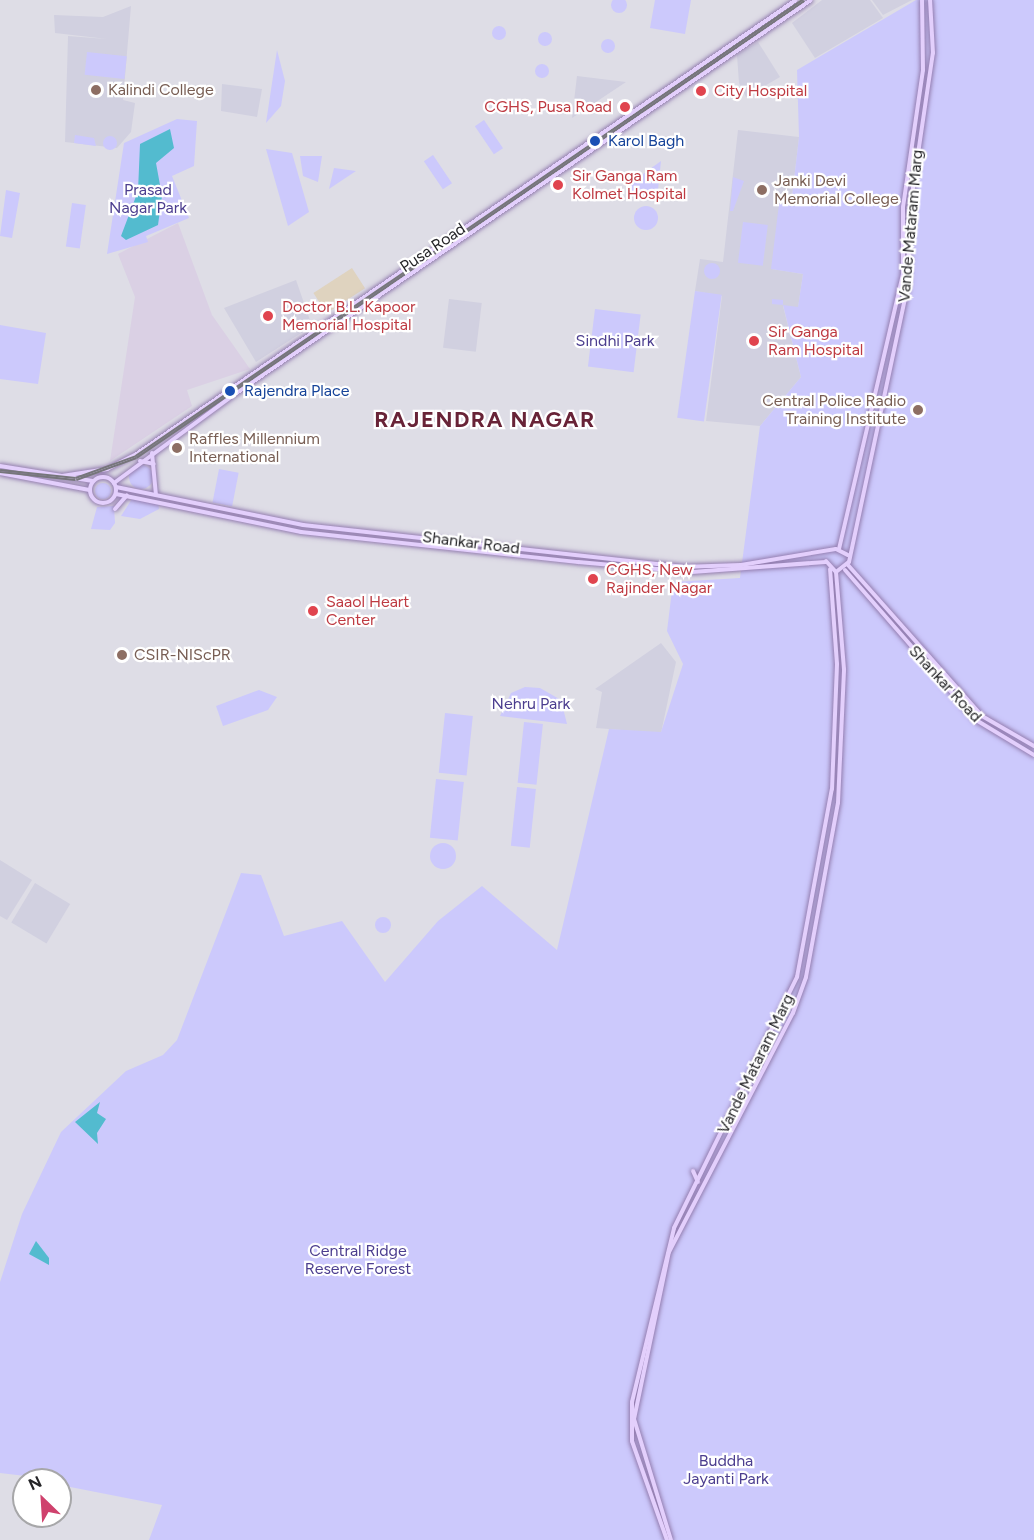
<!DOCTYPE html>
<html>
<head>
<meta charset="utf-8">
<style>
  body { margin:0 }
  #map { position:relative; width:1034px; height:1540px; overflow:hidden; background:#dedde6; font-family:Figtree,sans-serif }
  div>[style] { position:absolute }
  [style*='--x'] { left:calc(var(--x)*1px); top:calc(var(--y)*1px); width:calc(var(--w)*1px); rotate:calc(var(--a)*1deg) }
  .commercial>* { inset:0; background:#dad0e4 }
  .industrial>* { inset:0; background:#dfd3bf; transform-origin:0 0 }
  .built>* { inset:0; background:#d1d0e0; transform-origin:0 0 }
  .round { border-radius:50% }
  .green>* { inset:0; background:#ccc9fc; transform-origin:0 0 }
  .water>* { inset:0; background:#53bbcf }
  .roads { filter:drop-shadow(0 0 2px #947eb0) drop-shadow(0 0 2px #947eb0) }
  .major>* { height:4px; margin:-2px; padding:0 2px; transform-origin:2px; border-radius:2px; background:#e3cffc }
  .major>.ring { margin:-2px; padding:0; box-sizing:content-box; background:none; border:4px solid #e3cffc; border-radius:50% }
  .rail>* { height:4px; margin-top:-2px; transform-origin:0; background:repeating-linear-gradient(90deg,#fff 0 4.5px,#76767b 0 9px); box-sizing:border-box; border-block:2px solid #76767b }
  .dots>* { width:16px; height:16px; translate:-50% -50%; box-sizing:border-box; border:3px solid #fff; border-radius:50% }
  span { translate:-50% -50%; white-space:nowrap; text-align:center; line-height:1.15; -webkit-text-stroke:4.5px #fff; paint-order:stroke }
  .education-label { font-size:16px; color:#785e54 }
  .left { translate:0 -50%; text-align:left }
  .right { translate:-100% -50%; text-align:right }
  .health-label { font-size:16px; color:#be3a42 }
  .transit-label { font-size:16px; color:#164399 }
  .park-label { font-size:16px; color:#4c3e8f }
  .street-label { font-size:16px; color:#242427 }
  .district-label { font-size:22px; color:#682337; font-weight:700; letter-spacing:1.5px }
  .north { position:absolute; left:12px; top:1468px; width:60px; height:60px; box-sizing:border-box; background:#fff; border:2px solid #a7a7a9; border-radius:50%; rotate:335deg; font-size:16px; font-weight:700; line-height:24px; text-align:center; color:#242427 }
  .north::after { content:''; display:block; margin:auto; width:21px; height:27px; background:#cf416d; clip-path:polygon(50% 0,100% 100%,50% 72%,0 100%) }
</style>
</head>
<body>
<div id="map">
  <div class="commercial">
    <div style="clip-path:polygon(178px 223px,212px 315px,250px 369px,187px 390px,192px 406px,110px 461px,135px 297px,118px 254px)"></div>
  </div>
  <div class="industrial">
    <div style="left:352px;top:268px;width:24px;height:46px;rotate:57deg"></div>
  </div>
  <div class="built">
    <div style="clip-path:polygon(822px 0,870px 0,883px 18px,815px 58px,792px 23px)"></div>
    <div style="clip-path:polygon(872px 0,912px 0,883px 15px)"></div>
    <div style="clip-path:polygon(131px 6px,123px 100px,135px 103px,131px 132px,117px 148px,65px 142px,68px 36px,107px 39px,55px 33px,54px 15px,103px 17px)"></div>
    <div style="clip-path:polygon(758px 42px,780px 77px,746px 97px,739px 83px,737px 55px)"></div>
    <div style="clip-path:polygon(577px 76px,626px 82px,572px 118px)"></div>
    <div style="clip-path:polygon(222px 84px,262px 89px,257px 117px,221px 111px)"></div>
    <div style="clip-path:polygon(738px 130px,799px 137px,791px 205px,780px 204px,772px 269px,803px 274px,798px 308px,783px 306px,801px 377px,760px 426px,706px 421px,722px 296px,695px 291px,700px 259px,723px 262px)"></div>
    <div style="clip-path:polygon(296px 280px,312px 326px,256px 362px,224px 308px)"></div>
    <div style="left:449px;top:299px;width:33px;height:49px;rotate:7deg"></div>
    <div class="round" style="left:170px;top:442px;width:14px;height:14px"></div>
    <div style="clip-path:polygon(661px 643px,676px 662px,661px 733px,596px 728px,602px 692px,595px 689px)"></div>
    <div style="clip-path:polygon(0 860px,32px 880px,7px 920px,0 916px)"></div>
    <div style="left:35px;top:883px;width:41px;height:46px;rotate:31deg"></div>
  </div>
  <div class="green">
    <div class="round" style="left:611px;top:-3px;width:16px;height:16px"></div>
    <div style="clip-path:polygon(655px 0,691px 0,685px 34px,650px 28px)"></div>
    <div style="clip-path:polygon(916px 0,1034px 0,1034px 1540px,149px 1540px,162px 1505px,60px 1485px,60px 1480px,0 1473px,0 1282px,22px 1214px,61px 1132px,126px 1071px,163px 1055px,177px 1040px,241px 873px,261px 875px,284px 936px,342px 921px,385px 982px,438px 921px,482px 886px,557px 950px,609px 729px,661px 732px,683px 664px,667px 631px,673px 582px,740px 578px,760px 426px,801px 377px,783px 305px,772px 304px,772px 299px,783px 300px,783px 305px,798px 307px,803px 274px,771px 269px,779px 204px,791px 205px,799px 137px,797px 70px)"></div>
    <div class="round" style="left:492px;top:26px;width:14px;height:14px"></div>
    <div class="round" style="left:538px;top:32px;width:14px;height:14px"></div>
    <div class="round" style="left:601px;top:39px;width:14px;height:14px"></div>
    <div style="clip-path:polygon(277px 50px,285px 81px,281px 106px,266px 123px)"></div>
    <div style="left:87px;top:52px;width:40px;height:23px;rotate:6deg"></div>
    <div class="round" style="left:535px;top:64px;width:14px;height:14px"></div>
    <div style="clip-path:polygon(177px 119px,197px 121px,194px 166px,172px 176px,189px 218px,146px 236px,148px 242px,107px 254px,124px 143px)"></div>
    <div style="left:484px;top:120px;width:34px;height:11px;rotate:56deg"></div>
    <div style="clip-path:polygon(75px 135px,94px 138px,96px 146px,74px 143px)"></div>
    <div class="round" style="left:103px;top:136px;width:14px;height:14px"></div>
    <div style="clip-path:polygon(266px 149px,292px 153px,309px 212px,288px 226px)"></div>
    <div style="left:433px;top:155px;width:34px;height:11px;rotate:56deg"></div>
    <div style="clip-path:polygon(300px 156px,322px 156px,318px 182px,303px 176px)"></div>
    <div style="clip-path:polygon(661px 161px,657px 200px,638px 199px,628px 185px)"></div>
    <div style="clip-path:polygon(334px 168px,356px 171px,329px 189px)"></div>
    <div style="clip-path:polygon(733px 177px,744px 181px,733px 211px,730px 211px)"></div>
    <div style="clip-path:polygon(6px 190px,20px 193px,12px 238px,0 236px)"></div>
    <div style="left:72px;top:203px;width:14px;height:44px;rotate:8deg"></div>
    <div class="round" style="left:634px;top:206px;width:24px;height:24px"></div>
    <div style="left:743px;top:222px;width:25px;height:41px;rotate:7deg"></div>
    <div class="round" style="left:704px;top:263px;width:16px;height:16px"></div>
    <div style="left:695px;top:291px;width:27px;height:128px;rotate:8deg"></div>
    <div style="left:595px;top:309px;width:46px;height:58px;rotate:7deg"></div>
    <div style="clip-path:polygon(0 325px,46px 333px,38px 384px,0 379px)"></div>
    <div class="round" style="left:129px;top:465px;width:24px;height:24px"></div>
    <div style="left:219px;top:469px;width:20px;height:34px;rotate:11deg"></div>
    <div class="round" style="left:95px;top:483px;width:16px;height:16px"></div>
    <div style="clip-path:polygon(132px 499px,158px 502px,159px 509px,140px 519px,121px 516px)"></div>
    <div style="clip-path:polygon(114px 506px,115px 523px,110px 530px,91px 529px,97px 507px)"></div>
    <div style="clip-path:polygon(525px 687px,540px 688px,561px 700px,567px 724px,500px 716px,511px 693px)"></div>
    <div style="clip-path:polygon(259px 690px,277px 697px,268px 710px,223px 726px,216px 706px)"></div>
    <div style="left:445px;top:713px;width:28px;height:60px;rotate:6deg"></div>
    <div style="left:524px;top:722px;width:19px;height:61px;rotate:6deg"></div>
    <div style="left:436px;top:779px;width:28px;height:59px;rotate:6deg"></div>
    <div style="left:517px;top:787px;width:19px;height:59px;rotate:6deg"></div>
    <div class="round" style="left:430px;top:843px;width:26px;height:26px"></div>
    <div class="round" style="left:375px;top:917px;width:16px;height:16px"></div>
  </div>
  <div class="water">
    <div style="clip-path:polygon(170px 129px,174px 148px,156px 163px,162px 196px,158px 225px,126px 240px,121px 236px,138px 191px,140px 144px)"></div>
    <div style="clip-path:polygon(100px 1102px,97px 1113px,106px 1119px,97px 1133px,98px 1144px,75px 1122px)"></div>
    <div style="clip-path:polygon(36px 1241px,49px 1258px,49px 1265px,29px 1254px)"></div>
  </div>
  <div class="roads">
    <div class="major">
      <div style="--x:152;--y:453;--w:42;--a:84.6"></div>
      <div style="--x:140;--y:461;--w:14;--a:12"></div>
      <div style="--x:0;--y:466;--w:94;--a:9.2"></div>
      <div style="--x:0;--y:473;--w:91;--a:10.8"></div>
      <div style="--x:62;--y:476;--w:46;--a:-8.8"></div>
      <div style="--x:107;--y:469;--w:31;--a:-27"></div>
      <div style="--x:135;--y:455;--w:802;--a:-34.54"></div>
      <div class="ring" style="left:90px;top:477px;width:22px;height:22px"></div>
      <div style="--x:114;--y:483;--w:147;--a:-36.4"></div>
      <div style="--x:232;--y:396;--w:701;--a:-34.37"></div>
      <div style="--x:116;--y:487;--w:191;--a:11.5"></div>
      <div style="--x:303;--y:525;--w:381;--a:6.3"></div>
      <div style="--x:682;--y:567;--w:59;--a:-1.9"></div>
      <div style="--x:741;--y:565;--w:96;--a:-9.6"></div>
      <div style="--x:836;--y:549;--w:13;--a:27"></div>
      <div style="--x:116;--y:494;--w:189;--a:11.6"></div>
      <div style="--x:301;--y:532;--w:279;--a:6.2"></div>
      <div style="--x:578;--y:562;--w:114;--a:5"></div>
      <div style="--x:692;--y:572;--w:134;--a:-4.3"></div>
      <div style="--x:115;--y:509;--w:18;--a:-49"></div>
      <div style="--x:839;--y:549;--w:283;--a:-76.9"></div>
      <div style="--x:903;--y:273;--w:66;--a:-90"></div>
      <div style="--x:903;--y:207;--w:138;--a:-81.7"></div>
      <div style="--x:923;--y:70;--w:70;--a:-90.8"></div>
      <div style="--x:826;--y:561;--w:15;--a:48"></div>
      <div style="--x:836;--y:572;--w:16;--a:-38"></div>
      <div style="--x:849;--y:562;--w:283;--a:-78"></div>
      <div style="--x:908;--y:285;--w:77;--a:-88.5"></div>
      <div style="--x:910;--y:208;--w:157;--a:-81.6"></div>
      <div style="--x:933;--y:53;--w:53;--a:-93.2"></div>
      <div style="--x:848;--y:565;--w:202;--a:48.4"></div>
      <div style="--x:982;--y:716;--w:60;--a:30"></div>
      <div style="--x:845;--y:570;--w:199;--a:48.9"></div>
      <div style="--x:976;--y:720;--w:68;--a:31.1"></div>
      <div style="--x:693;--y:1171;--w:12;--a:66"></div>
      <div style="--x:667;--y:1540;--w:105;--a:-109.5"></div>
      <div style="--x:632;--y:1441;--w:39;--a:-90"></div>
      <div style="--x:632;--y:1402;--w:179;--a:-76.4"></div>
      <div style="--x:674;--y:1228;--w:280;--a:-63.9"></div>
      <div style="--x:797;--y:977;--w:191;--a:-79.5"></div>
      <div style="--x:832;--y:789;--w:125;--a:-87.7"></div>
      <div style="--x:837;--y:664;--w:95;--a:-94.2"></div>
      <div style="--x:671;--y:1540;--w:127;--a:-107"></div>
      <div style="--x:634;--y:1419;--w:171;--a:-78.2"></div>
      <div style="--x:669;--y:1252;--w:269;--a:-62.6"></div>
      <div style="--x:793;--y:1013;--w:38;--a:-70"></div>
      <div style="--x:806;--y:977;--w:177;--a:-79.6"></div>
      <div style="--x:838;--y:803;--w:134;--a:-87.4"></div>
      <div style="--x:844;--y:669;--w:97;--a:-94.7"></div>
    </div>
  </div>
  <div class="rail">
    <div style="--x:0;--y:471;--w:76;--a:6"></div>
    <div style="--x:76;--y:479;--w:64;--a:-20.1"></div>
    <div style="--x:136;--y:457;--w:809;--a:-34.38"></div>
  </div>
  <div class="dots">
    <div style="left:96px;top:90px;background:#8d6e63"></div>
    <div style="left:701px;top:91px;background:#e0444e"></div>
    <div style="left:625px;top:107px;background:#e0444e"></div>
    <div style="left:595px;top:141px;background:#1a4fb4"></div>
    <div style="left:558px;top:185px;background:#e0444e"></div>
    <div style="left:762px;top:190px;background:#8d6e63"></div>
    <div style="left:268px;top:316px;background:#e0444e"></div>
    <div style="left:754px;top:341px;background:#e0444e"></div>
    <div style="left:230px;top:391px;background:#1a4fb4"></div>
    <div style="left:918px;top:410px;background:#8d6e63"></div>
    <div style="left:177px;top:448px;background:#8d6e63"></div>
    <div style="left:593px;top:579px;background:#e0444e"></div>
    <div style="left:313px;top:611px;background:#e0444e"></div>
    <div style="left:122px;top:655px;background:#8d6e63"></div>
  </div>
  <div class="education-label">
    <span class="left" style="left:108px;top:90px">Kalindi College</span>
    <span class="left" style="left:774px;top:190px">Janki Devi<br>Memorial College</span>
    <span class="right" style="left:906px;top:410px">Central Police Radio<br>Training Institute</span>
    <span class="left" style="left:189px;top:448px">Raffles Millennium<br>International</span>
    <span class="left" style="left:134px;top:655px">CSIR-NIScPR</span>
  </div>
  <div class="health-label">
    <span class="left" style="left:714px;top:91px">City Hospital</span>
    <span class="right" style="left:612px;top:107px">CGHS, Pusa Road</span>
    <span class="left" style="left:572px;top:185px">Sir Ganga Ram<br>Kolmet Hospital</span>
    <span class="left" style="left:282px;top:316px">Doctor B.L. Kapoor<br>Memorial Hospital</span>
    <span class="left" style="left:768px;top:341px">Sir Ganga<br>Ram Hospital</span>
    <span class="left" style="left:606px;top:579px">CGHS, New<br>Rajinder Nagar</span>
    <span class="left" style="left:326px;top:611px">Saaol Heart<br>Center</span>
  </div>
  <div class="transit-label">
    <span class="left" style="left:608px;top:141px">Karol Bagh</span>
    <span class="left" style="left:244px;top:391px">Rajendra Place</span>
  </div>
  <div class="park-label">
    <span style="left:148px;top:199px">Prasad<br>Nagar Park</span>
    <span style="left:615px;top:341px">Sindhi Park</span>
    <span style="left:531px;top:704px">Nehru Park</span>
    <span style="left:358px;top:1260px">Central Ridge<br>Reserve Forest</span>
    <span style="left:726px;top:1470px">Buddha<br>Jayanti Park</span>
  </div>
  <div class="street-label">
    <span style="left:911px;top:226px;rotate:-85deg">Vande Mataram Marg</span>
    <span style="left:433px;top:248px;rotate:-34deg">Pusa Road</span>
    <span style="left:471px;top:543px;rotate:7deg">Shankar Road</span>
    <span style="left:945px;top:684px;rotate:47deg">Shankar Road</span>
    <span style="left:756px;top:1064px;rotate:-64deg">Vande Mataram Marg</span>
  </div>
  <div class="district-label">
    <span style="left:485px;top:420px">RAJENDRA NAGAR</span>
  </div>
  <div class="north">N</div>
</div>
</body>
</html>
